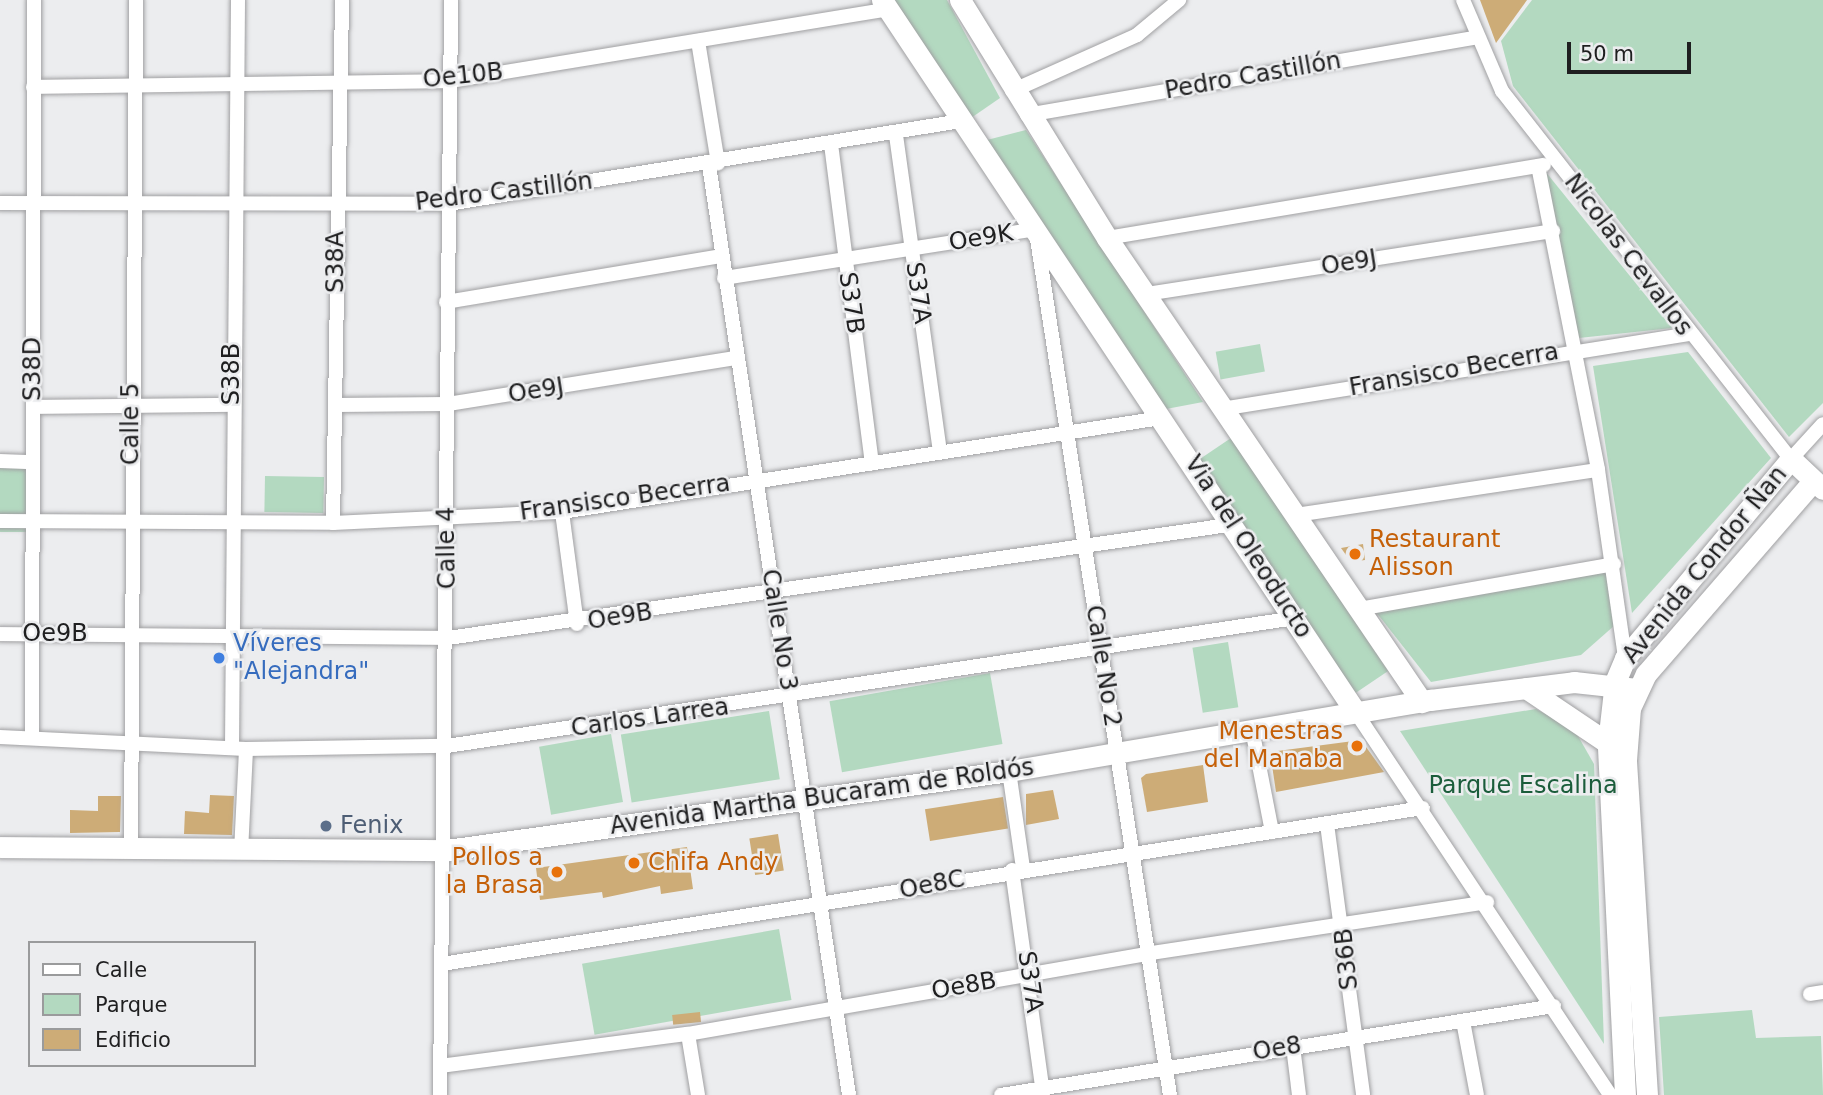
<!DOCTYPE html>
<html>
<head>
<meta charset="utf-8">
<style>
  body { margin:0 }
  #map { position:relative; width:1823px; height:1095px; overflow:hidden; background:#ecedef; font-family:"DejaVu Sans",sans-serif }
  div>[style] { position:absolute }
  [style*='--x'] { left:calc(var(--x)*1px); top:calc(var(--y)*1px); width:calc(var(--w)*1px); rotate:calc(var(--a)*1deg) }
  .green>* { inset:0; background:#b3d9c0; transform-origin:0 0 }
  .building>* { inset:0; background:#cdac77; transform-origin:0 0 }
  .roads { filter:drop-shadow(0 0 2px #a0a0a2) drop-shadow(0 0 2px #a0a0a2) }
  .street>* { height:14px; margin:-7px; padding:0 7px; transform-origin:7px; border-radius:7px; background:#fff }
  .secondary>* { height:21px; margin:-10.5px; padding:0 10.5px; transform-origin:10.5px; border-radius:10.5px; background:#fff }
  .dots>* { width:19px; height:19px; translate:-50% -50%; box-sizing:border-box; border:4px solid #ecedef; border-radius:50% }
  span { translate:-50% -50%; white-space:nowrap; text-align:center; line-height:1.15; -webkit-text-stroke:5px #ecedef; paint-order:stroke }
  .street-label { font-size:24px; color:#1f1f20 }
  .food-label { font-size:24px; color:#c56008 }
  .left { translate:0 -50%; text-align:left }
  .right { translate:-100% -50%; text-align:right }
  .shop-label { font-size:24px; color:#366cbe }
  .park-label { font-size:24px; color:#1b5d3b }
  .service-label { font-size:24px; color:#4e5e75 }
  .legend { position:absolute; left:28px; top:941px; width:228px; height:126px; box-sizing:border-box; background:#ecedef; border:2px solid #9a9b9c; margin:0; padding:9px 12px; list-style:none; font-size:21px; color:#1f1f20 }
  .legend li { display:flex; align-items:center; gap:14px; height:35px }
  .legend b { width:35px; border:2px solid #9a9b9c }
  .scale { position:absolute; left:1567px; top:42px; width:124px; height:32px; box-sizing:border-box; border:4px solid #1f1f20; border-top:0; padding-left:9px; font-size:21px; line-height:24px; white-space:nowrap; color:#1f1f20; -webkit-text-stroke:5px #ecedef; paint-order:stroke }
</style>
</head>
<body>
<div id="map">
  <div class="green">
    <div style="clip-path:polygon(892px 0,947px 0,1000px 98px,971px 118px)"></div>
    <div style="clip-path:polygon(1532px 0,1823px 0,1823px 403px,1789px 437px,1513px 86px,1501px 41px)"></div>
    <div style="clip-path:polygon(1026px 130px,1203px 402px,1166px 409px,983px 141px)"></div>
    <div style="clip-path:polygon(1545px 171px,1672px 328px,1579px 338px)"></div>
    <div style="left:1260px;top:344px;width:28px;height:45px;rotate:80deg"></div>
    <div style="clip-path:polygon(1688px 352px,1771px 458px,1632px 613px,1593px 366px)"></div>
    <div style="left:1231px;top:438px;width:281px;height:42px;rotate:56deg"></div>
    <div style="left:0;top:467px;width:29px;height:65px"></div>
    <div style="left:265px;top:476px;width:59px;height:36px;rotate:1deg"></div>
    <div style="clip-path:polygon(1606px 572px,1615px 625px,1581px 655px,1431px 682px,1376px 612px)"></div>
    <div style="left:1228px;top:642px;width:66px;height:36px;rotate:81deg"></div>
    <div style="left:990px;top:673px;width:72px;height:163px;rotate:80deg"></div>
    <div style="clip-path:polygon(1536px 709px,1574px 729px,1594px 764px,1604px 1044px,1400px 731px)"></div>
    <div style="left:769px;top:711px;width:69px;height:150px;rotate:81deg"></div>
    <div style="left:611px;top:734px;width:69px;height:73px;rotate:80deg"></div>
    <div style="left:779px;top:929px;width:72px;height:200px;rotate:80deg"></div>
    <div style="clip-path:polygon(1752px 1010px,1756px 1038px,1821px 1036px,1823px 1095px,1664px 1095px,1659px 1017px)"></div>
  </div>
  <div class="building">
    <div style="clip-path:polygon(1480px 0,1527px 0,1496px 43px)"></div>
    <div style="clip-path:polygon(1363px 544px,1365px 560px,1351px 562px,1341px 548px)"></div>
    <div style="clip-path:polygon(1361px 740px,1384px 772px,1276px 792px,1270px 752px)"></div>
    <div style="clip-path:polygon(1203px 765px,1208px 802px,1147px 812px,1141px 778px,1146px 774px)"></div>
    <div style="clip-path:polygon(1053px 790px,1059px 819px,1026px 825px,1026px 794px)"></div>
    <div style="clip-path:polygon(210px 795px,234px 796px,232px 835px,184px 834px,185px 811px,209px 813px)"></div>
    <div style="clip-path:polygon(98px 796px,121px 796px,120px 832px,70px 833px,70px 810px,98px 811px)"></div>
    <div style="left:1003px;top:797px;width:32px;height:79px;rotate:81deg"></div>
    <div style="left:778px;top:834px;width:37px;height:29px;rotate:81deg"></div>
    <div style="clip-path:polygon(687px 847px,693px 889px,661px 894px,660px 886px,603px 898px,602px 892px,540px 900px,536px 868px)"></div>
    <div style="left:700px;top:1012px;width:10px;height:28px;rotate:84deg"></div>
  </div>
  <div class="roads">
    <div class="street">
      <div style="--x:1463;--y:0;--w:99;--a:66.8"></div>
      <div style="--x:1502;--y:91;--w:468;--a:51.9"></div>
      <div style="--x:1791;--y:459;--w:47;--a:-47.6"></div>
      <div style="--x:698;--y:41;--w:124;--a:80.7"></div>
      <div style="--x:33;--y:87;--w:417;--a:-0.8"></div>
      <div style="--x:450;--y:81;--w:444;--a:-9.3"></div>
      <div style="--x:1012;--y:91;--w:137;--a:-24.1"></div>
      <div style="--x:1137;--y:35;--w:55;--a:-39.8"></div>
      <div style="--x:1027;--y:115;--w:458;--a:-9.8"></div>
      <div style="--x:896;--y:135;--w:319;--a:82.1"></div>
      <div style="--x:831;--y:144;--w:322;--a:82.7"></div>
      <div style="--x:709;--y:165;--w:940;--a:81.44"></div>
      <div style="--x:1538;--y:166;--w:310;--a:78.8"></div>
      <div style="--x:1598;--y:470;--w:190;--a:81.8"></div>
      <div style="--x:0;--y:203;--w:448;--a:0.1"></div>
      <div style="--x:448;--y:204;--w:520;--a:-9.19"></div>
      <div style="--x:1107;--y:238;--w:443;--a:-9.5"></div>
      <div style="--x:1037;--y:239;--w:866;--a:81.17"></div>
      <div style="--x:724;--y:278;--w:312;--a:-8.9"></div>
      <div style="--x:1146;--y:294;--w:412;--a:-8.8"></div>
      <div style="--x:446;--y:302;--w:279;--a:-9.5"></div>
      <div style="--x:335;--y:405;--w:113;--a:-0.5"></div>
      <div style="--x:448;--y:404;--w:291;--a:-9.1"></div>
      <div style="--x:33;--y:407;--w:198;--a:-0.6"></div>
      <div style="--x:1221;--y:409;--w:473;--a:-9.1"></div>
      <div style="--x:0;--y:461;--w:33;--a:2"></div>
      <div style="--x:562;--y:512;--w:113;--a:82.4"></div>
      <div style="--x:1296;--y:515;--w:305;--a:-8.5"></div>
      <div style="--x:0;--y:521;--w:333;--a:0.3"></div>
      <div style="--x:333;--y:523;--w:229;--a:-2.8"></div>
      <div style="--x:562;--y:512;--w:606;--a:-8.92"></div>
      <div style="--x:333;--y:523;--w:523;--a:-89.01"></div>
      <div style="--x:1359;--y:609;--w:259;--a:-10"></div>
      <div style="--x:0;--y:634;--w:448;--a:0.5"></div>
      <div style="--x:448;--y:638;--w:795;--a:-8.24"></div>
      <div style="--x:1355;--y:711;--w:461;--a:56.4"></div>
      <div style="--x:1252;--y:729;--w:105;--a:79"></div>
      <div style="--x:0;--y:737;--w:246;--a:2.8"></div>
      <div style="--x:246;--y:749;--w:201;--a:-0.9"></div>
      <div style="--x:447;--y:746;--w:858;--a:-8.58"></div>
      <div style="--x:32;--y:738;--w:738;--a:-89.84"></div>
      <div style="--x:232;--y:748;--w:748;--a:-89.54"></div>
      <div style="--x:1009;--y:771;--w:98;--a:81.8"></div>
      <div style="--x:1327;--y:824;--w:273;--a:82.4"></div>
      <div style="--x:131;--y:849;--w:849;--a:-89.66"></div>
      <div style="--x:241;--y:852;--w:103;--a:-87.2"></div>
      <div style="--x:1012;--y:870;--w:226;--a:82.1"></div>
      <div style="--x:442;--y:964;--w:993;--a:-9.04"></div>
      <div style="--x:1810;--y:994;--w:13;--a:-9"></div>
      <div style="--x:1463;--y:1021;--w:75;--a:79.3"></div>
      <div style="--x:688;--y:1034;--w:62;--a:80.7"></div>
      <div style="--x:1293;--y:1046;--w:49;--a:83"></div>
      <div style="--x:440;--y:1066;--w:250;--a:-7.4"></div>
      <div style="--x:688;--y:1034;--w:470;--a:-9.9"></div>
      <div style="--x:1151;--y:953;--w:340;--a:-8.6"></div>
      <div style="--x:440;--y:1095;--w:1095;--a:-89.42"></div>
      <div style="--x:1001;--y:1095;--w:560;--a:-9.14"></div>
    </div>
    <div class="secondary">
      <div style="--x:882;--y:0;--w:854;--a:56.37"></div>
      <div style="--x:960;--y:0;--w:280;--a:58.3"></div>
      <div style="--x:1107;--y:238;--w:561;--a:55.83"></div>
      <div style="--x:1526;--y:688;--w:99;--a:33.9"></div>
      <div style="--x:0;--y:847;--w:447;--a:0.4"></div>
      <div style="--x:447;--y:850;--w:568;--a:-8"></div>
      <div style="--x:1009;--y:771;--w:427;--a:-9.6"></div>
      <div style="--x:1430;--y:700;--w:145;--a:-7.1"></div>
      <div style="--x:1574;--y:682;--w:63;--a:6.3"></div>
      <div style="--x:1625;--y:1095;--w:352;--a:-92.8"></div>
      <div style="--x:1608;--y:743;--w:61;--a:-83.5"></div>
      <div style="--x:1615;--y:682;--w:26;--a:-67"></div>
      <div style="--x:1625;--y:658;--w:259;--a:-50.2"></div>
      <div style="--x:1791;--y:459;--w:44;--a:43.2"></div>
      <div style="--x:1647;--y:1095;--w:336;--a:-93.6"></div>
      <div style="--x:1626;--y:760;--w:52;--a:-85.6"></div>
      <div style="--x:1630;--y:708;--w:38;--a:-65"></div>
      <div style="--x:1646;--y:674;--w:255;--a:-49.1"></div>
    </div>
  </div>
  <div class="dots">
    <div style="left:1355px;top:554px;background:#e8710a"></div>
    <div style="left:219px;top:658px;background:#3f7fe0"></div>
    <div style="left:1357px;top:746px;background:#e8710a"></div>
    <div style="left:326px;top:826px;background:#5c6f8a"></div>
    <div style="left:634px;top:863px;background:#e8710a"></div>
    <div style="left:557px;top:872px;background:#e8710a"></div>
  </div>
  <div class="street-label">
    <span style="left:463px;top:76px;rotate:-6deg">Oe10B</span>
    <span style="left:1253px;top:76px;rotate:-10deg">Pedro Castillón</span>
    <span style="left:504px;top:192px;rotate:-7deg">Pedro Castillón</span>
    <span style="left:981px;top:238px;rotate:-9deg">Oe9K</span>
    <span style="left:1628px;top:255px;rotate:53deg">Nicolas Cevallos</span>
    <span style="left:336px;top:262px;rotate:-90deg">S38A</span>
    <span style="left:1349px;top:263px;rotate:-9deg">Oe9J</span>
    <span style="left:918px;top:293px;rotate:82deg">S37A</span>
    <span style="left:851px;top:303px;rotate:82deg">S37B</span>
    <span style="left:33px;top:369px;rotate:-90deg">S38D</span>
    <span style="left:1454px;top:370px;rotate:-10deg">Fransisco Becerra</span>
    <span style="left:232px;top:374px;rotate:-90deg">S38B</span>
    <span style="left:536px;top:391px;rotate:-9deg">Oe9J</span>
    <span style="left:131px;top:424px;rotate:-90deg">Calle 5</span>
    <span style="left:625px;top:498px;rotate:-8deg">Fransisco Becerra</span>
    <span style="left:1248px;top:547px;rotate:57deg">Via del Oleoducto</span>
    <span style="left:447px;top:548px;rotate:-91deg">Calle 4</span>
    <span style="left:1705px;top:565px;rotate:-51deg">Avenida Condor Ñan</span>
    <span style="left:620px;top:617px;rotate:-9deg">Oe9B</span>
    <span style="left:779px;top:630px;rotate:81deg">Calle No 3</span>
    <span style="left:55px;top:634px">Oe9B</span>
    <span style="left:1103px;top:666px;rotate:81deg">Calle No 2</span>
    <span style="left:650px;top:718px;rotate:-8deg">Carlos Larrea</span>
    <span style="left:822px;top:797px;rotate:-8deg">Avenida Martha Bucaram de Roldós</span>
    <span style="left:932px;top:885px;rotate:-11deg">Oe8C</span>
    <span style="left:1347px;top:959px;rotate:-96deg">S36B</span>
    <span style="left:1030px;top:982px;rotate:82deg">S37A</span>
    <span style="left:964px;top:986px;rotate:-10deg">Oe8B</span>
    <span style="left:1277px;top:1049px;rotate:-9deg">Oe8</span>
  </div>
  <div class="food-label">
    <span class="left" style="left:1369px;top:554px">Restaurant<br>Alisson</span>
    <span class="right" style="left:1343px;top:746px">Menestras<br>del Manaba</span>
    <span class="right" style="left:543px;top:872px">Pollos a<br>la Brasa</span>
    <span class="left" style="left:648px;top:863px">Chifa Andy</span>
  </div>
  <div class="shop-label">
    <span class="left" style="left:233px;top:658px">Víveres<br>"Alejandra"</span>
  </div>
  <div class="park-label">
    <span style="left:1523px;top:786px">Parque Escalina</span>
  </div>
  <div class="service-label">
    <span class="left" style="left:340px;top:826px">Fenix</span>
  </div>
  <ul class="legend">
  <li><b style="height:9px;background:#fff"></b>Calle</li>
  <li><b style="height:19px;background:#b3d9c0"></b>Parque</li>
  <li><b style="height:19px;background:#cdac77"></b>Edificio</li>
  </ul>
  <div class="scale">50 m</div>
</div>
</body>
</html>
